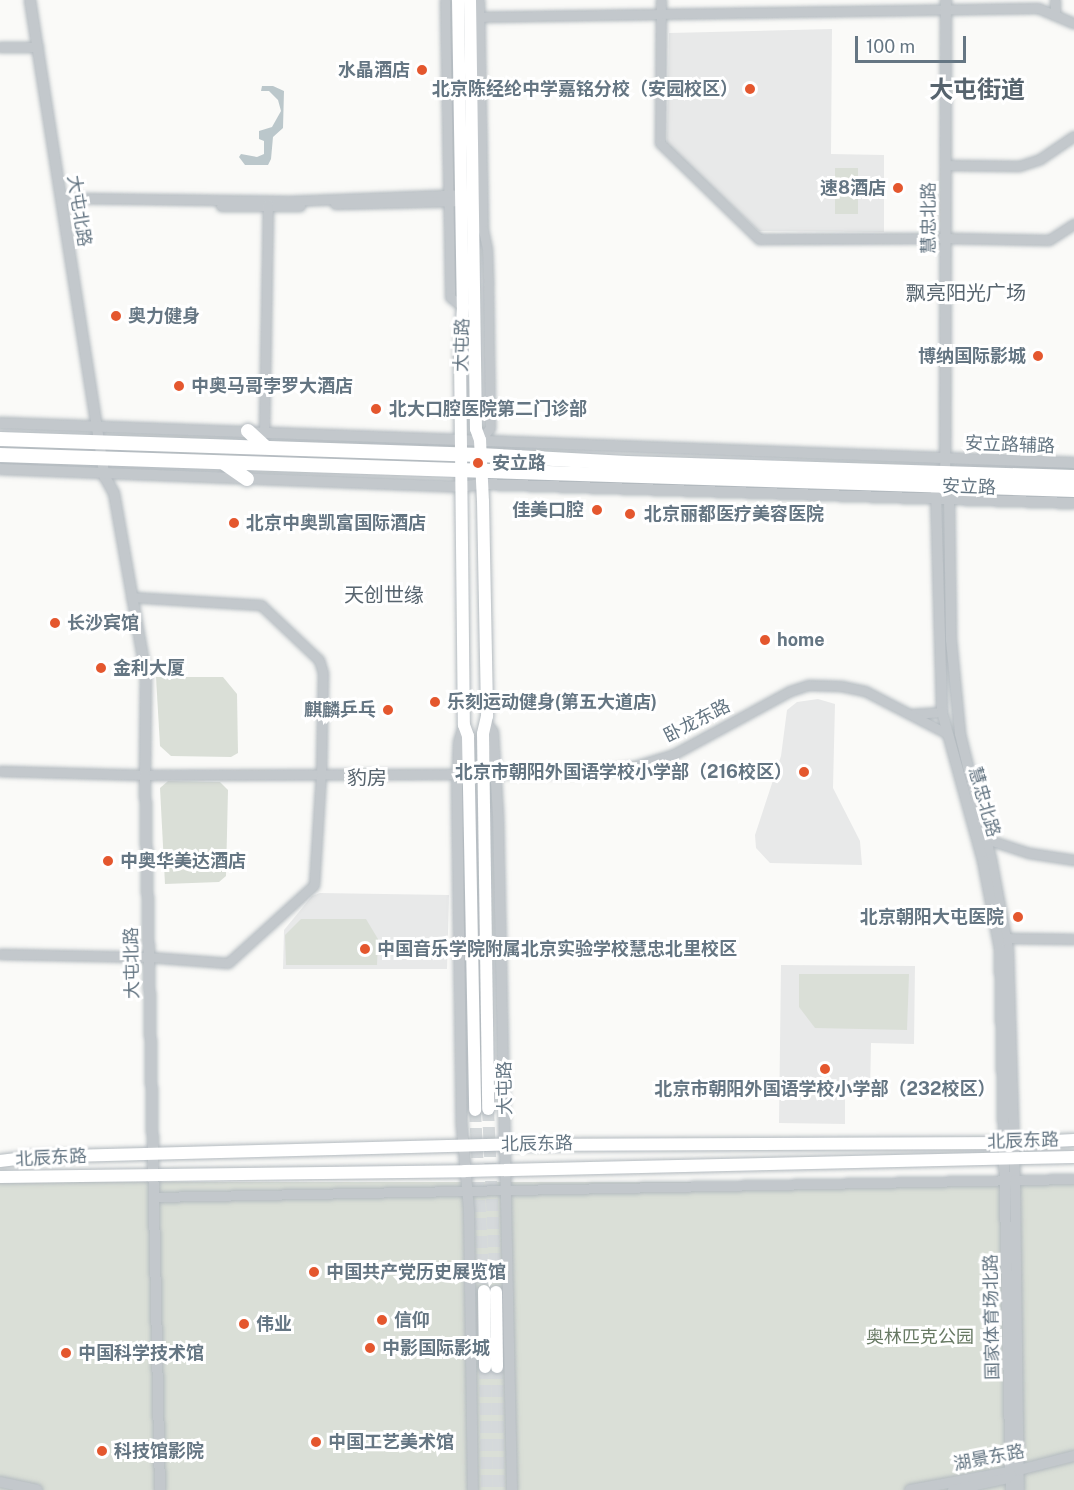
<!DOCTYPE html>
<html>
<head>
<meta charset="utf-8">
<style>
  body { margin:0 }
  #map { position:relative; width:1074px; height:1490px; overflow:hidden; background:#fafaf8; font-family:"Public Sans","Noto Sans SC",sans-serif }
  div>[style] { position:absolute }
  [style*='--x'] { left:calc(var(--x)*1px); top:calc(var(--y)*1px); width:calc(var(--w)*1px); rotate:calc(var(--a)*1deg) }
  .built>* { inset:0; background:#e8e9e9 }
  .green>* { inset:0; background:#dadfd7; transform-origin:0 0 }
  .water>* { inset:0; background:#bbc7cb }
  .secondary-tunnel>* { height:12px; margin-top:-6px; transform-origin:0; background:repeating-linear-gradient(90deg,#d5d9db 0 12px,transparent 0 18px) }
  .roads { filter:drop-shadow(0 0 2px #b3babf) drop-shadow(0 0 2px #b3babf) }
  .minor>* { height:9px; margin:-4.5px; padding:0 4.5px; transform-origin:4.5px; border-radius:4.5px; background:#c3c8cc }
  .tertiary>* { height:10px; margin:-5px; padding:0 5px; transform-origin:5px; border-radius:5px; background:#c3c8cc }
  .secondary>* { height:12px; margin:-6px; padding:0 6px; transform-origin:6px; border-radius:6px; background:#fff }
  .primary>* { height:14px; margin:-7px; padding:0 7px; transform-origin:7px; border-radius:7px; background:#fff }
  .dots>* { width:16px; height:16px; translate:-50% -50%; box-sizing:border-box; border:3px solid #fff; border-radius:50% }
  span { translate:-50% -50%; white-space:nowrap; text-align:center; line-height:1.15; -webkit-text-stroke:6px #fff; paint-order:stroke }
  .poi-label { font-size:18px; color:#657683; font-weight:700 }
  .right { translate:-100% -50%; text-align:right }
  .left { translate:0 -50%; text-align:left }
  .street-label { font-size:18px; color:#657683 }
  .park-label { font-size:18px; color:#687a64 }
  .neighbourhood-label { font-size:20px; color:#57646e }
  .district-label { font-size:24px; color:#57646e; font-weight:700 }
  .scale { position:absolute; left:855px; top:36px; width:111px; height:27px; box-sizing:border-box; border:3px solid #657683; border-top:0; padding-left:8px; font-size:18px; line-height:21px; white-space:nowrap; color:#657683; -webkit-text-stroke:4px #fff; paint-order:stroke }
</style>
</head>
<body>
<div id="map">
  <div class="built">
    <div style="clip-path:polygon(832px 29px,831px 154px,884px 155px,884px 232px,759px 231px,667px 145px,669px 33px)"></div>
    <div style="clip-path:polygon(818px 699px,835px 704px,833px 788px,860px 841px,862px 865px,770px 863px,756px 848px,755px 835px,781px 756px,787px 710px,797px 702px)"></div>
    <div style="clip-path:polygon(320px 893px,449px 895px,447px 969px,283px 969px,284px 930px,312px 896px)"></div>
    <div style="clip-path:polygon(781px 965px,915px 966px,914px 1044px,871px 1043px,870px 1095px,845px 1095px,845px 1124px,779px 1123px)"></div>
  </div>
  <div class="green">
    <div style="left:835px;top:168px;width:23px;height:46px"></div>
    <div style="clip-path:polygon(156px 677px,223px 677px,237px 694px,238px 753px,231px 757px,171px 756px,160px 746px)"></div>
    <div style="clip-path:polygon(168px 781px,220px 782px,228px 790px,226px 876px,219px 882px,165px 884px,160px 788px)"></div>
    <div style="clip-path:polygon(301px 919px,366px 919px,378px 939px,377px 965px,286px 965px,285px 935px)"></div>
    <div style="clip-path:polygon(799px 974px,909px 974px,907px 1030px,815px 1028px,799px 1007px)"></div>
    <div style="left:1074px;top:1182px;width:308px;height:1074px;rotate:90deg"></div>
  </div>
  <div class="water">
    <div style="clip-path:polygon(262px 86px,273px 86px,284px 91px,283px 128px,273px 137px,271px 159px,268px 165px,245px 165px,239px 157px,241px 154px,257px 157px,264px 154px,264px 141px,259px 139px,259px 131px,272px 127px,281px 111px,278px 100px,269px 91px,261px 91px)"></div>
  </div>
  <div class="secondary-tunnel">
    <div style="--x:488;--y:1109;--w:183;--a:87.5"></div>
    <div style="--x:475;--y:1110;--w:181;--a:87.2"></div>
    <div style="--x:485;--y:1367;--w:123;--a:89.1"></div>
    <div style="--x:497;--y:1367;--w:123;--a:89.1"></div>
  </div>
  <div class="roads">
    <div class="minor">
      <div style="--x:445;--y:0;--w:297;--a:89"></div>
      <div style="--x:450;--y:297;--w:16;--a:38"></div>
      <div style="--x:479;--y:0;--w:230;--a:89"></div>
      <div style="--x:483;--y:230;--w:19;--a:78"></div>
      <div style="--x:487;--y:249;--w:36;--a:88"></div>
      <div style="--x:488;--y:285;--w:143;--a:89.2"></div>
      <div style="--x:490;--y:428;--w:16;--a:130"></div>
      <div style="--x:661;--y:0;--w:143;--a:90.4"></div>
      <div style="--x:660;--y:143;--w:138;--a:44.1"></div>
      <div style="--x:759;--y:239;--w:187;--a:-0.3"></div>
      <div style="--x:946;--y:238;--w:103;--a:1.1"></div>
      <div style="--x:1049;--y:240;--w:30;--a:-33"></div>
      <div style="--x:1055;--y:15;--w:15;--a:-90"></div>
      <div style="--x:471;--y:17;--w:567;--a:-0.91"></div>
      <div style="--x:1038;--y:8;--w:39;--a:23"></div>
      <div style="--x:0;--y:47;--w:38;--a:0"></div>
      <div style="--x:946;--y:165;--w:73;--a:0.8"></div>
      <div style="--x:1019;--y:166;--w:22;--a:-18"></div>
      <div style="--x:1040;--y:159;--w:41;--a:-34.1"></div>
      <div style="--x:61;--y:201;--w:11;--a:-15"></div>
      <div style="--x:72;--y:198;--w:218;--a:0.8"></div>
      <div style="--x:290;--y:201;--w:171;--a:-2.3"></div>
      <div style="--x:461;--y:194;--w:6;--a:31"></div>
      <div style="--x:335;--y:204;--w:130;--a:-1.3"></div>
      <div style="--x:221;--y:206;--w:79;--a:0"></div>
      <div style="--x:264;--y:432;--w:229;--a:-89"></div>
      <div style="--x:913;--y:714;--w:29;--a:-4"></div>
      <div style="--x:0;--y:771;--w:145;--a:1.6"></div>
      <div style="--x:145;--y:775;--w:312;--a:-0.2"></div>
      <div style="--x:497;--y:773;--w:97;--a:-0.6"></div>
      <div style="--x:594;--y:772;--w:41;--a:-8.3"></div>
      <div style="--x:635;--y:766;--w:41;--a:-17.1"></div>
      <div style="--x:674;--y:754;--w:132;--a:-28.5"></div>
      <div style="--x:790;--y:691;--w:20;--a:-18"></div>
      <div style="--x:809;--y:685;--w:32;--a:2"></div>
      <div style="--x:841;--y:686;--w:25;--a:12"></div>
      <div style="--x:865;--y:691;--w:91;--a:27.4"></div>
      <div style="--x:986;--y:839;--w:45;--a:18"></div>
      <div style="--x:1029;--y:853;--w:46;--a:8.8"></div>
      <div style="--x:1007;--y:938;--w:67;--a:0.9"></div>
      <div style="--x:0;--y:954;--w:149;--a:1.2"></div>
      <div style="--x:149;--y:957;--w:79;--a:4.3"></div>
      <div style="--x:228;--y:963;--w:116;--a:-42.2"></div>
      <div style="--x:314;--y:885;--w:110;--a:-86.4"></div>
      <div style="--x:321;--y:775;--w:102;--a:-88.9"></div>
      <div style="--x:323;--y:673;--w:14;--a:-107"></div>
      <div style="--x:319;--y:660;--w:80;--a:-136.5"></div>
      <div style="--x:261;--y:605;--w:130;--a:-176.5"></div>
      <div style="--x:154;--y:1197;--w:920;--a:-1.12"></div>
    </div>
    <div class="tertiary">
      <div style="--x:30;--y:0;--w:483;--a:81.1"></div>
      <div style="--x:105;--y:477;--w:18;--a:61"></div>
      <div style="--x:114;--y:493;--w:185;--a:80"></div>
      <div style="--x:146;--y:675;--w:100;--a:90.6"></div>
      <div style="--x:145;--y:775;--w:715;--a:88.8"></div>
      <div style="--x:946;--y:0;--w:473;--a:90.1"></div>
      <div style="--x:945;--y:473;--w:25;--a:81"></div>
      <div style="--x:949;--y:498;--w:142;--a:89.2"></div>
      <div style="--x:951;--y:640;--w:94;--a:84.5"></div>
      <div style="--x:960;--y:734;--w:129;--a:76.1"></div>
      <div style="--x:991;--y:859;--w:92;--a:79.3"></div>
      <div style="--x:1008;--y:949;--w:231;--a:88.3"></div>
      <div style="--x:1015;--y:1180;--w:310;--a:89.3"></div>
      <div style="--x:0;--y:423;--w:1075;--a:2.13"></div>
      <div style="--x:0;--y:469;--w:461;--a:2.2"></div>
      <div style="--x:461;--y:487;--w:20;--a:-9"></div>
      <div style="--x:481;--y:484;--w:593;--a:1.84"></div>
      <div style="--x:936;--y:493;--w:219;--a:88.4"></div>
      <div style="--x:942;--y:712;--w:155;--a:74.6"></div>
      <div style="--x:983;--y:861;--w:90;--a:79.1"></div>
      <div style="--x:1000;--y:949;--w:541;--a:88.84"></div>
      <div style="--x:487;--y:724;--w:10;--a:53"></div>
      <div style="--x:493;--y:732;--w:83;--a:86.6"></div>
      <div style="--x:498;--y:815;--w:675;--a:88.81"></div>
      <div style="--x:464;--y:725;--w:18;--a:106"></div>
      <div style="--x:459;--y:742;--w:45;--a:92.5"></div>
      <div style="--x:457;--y:787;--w:340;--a:89.2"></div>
      <div style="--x:462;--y:1127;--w:84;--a:85.2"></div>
      <div style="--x:469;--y:1211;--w:279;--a:89.2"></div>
      <div style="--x:0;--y:1482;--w:38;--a:12"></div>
      <div style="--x:910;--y:1490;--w:111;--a:-10.4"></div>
      <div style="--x:1019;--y:1470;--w:57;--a:-14.3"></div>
      <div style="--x:953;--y:1490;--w:56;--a:-12.3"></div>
    </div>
    <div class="secondary">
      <div style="--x:458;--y:0;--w:307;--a:89.1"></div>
      <div style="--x:463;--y:307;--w:47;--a:93.7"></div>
      <div style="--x:460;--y:354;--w:371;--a:89.4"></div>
      <div style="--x:464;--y:725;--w:12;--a:70"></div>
      <div style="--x:468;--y:736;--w:374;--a:88.9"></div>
      <div style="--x:470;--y:0;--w:429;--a:89.2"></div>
      <div style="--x:476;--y:429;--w:12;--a:70"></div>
      <div style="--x:480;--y:440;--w:61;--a:87.2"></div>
      <div style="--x:483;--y:501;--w:215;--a:88.9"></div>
      <div style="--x:487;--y:716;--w:18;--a:103"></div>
      <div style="--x:483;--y:734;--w:375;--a:89.2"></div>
      <div style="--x:0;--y:1161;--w:31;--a:-7"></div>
      <div style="--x:31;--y:1157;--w:474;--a:-1.5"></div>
      <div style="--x:505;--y:1145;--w:509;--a:-0.23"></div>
      <div style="--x:1014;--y:1143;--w:60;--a:-2.9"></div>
      <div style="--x:0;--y:1177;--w:465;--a:-0.7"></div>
      <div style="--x:465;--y:1171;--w:609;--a:-1.32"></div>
      <div style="--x:484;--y:1291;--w:76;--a:89.2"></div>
      <div style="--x:496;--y:1292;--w:75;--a:89.2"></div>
    </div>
    <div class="primary">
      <div style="--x:248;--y:431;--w:23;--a:43"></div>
      <div style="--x:0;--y:439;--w:480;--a:1.9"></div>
      <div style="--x:480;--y:455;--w:147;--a:3.1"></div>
      <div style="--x:627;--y:463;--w:447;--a:1.8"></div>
      <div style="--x:0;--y:455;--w:1075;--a:1.87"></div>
      <div style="--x:224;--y:463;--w:28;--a:35"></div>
    </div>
  </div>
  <div class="dots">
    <div style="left:422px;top:70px;background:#e4572e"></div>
    <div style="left:750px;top:89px;background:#e4572e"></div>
    <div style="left:898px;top:188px;background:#e4572e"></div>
    <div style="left:116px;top:316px;background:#e4572e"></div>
    <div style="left:1038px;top:356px;background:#e4572e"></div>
    <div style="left:179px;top:386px;background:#e4572e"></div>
    <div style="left:376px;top:409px;background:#e4572e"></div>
    <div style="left:478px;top:463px;background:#e4572e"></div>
    <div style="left:597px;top:510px;background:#e4572e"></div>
    <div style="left:630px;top:514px;background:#e4572e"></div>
    <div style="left:234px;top:523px;background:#e4572e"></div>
    <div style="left:55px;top:623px;background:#e4572e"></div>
    <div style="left:765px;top:640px;background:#e4572e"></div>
    <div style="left:101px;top:668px;background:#e4572e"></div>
    <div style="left:435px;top:702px;background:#e4572e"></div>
    <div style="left:388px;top:710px;background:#e4572e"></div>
    <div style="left:804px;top:772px;background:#e4572e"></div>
    <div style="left:108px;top:861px;background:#e4572e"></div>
    <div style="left:1018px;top:917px;background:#e4572e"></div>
    <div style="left:365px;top:949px;background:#e4572e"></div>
    <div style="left:825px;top:1069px;background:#e4572e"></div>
    <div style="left:314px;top:1272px;background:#e4572e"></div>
    <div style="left:382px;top:1320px;background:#e4572e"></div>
    <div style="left:244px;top:1324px;background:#e4572e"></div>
    <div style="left:370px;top:1348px;background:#e4572e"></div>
    <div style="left:66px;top:1353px;background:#e4572e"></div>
    <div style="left:316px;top:1442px;background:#e4572e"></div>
    <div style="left:102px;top:1451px;background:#e4572e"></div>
  </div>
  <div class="poi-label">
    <span class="right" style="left:410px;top:70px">水晶酒店</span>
    <span class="right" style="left:738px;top:89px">北京陈经纶中学嘉铭分校（安园校区）</span>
    <span class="right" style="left:886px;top:188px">速8酒店</span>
    <span class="left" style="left:128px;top:316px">奥力健身</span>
    <span class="right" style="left:1026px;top:356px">博纳国际影城</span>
    <span class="left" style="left:191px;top:386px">中奥马哥孛罗大酒店</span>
    <span class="left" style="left:389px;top:409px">北大口腔医院第二门诊部</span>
    <span class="left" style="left:492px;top:463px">安立路</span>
    <span class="right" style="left:584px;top:510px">佳美口腔</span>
    <span class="left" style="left:644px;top:514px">北京丽都医疗美容医院</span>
    <span class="left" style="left:246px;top:523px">北京中奥凯富国际酒店</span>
    <span class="left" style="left:67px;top:623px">长沙宾馆</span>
    <span class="left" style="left:777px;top:640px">home</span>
    <span class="left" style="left:113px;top:668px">金利大厦</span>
    <span class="left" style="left:447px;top:702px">乐刻运动健身(第五大道店)</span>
    <span class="right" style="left:376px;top:710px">麒麟乒乓</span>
    <span class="right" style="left:792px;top:772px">北京市朝阳外国语学校小学部（216校区）</span>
    <span class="left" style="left:120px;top:861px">中奥华美达酒店</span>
    <span class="right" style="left:1004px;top:917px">北京朝阳大屯医院</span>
    <span class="left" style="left:377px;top:949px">中国音乐学院附属北京实验学校慧忠北里校区</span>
    <span style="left:825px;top:1089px">北京市朝阳外国语学校小学部（232校区）</span>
    <span class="left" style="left:326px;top:1272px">中国共产党历史展览馆</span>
    <span class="left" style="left:394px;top:1320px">信仰</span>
    <span class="left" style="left:256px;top:1324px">伟业</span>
    <span class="left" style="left:382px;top:1348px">中影国际影城</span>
    <span class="left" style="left:78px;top:1353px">中国科学技术馆</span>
    <span class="left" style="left:328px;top:1442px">中国工艺美术馆</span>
    <span class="left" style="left:114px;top:1451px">科技馆影院</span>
  </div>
  <div class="street-label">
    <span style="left:79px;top:211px;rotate:81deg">大屯北路</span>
    <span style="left:929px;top:218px;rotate:-90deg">慧忠北路</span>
    <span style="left:462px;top:345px;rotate:-88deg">大屯路</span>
    <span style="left:1010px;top:445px;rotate:2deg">安立路辅路</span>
    <span style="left:969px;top:487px;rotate:2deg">安立路</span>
    <span style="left:697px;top:721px;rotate:-27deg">卧龙东路</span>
    <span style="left:984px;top:802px;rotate:74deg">慧忠北路</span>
    <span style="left:132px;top:963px;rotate:-91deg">大屯北路</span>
    <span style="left:505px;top:1088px;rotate:-91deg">大屯路</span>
    <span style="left:1023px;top:1141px;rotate:-2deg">北辰东路</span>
    <span style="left:537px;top:1144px;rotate:-1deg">北辰东路</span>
    <span style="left:51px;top:1158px;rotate:-3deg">北辰东路</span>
    <span style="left:992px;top:1317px;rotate:-91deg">国家体育场北路</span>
    <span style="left:989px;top:1458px;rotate:-11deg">湖景东路</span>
  </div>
  <div class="park-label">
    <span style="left:920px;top:1337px">奥林匹克公园</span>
  </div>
  <div class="neighbourhood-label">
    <span style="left:966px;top:293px">飘亮阳光广场</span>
    <span style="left:384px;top:595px">天创世缘</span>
    <span style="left:367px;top:778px">豹房</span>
  </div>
  <div class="district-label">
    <span style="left:977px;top:90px">大屯街道</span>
  </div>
  <div class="scale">100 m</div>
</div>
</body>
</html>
